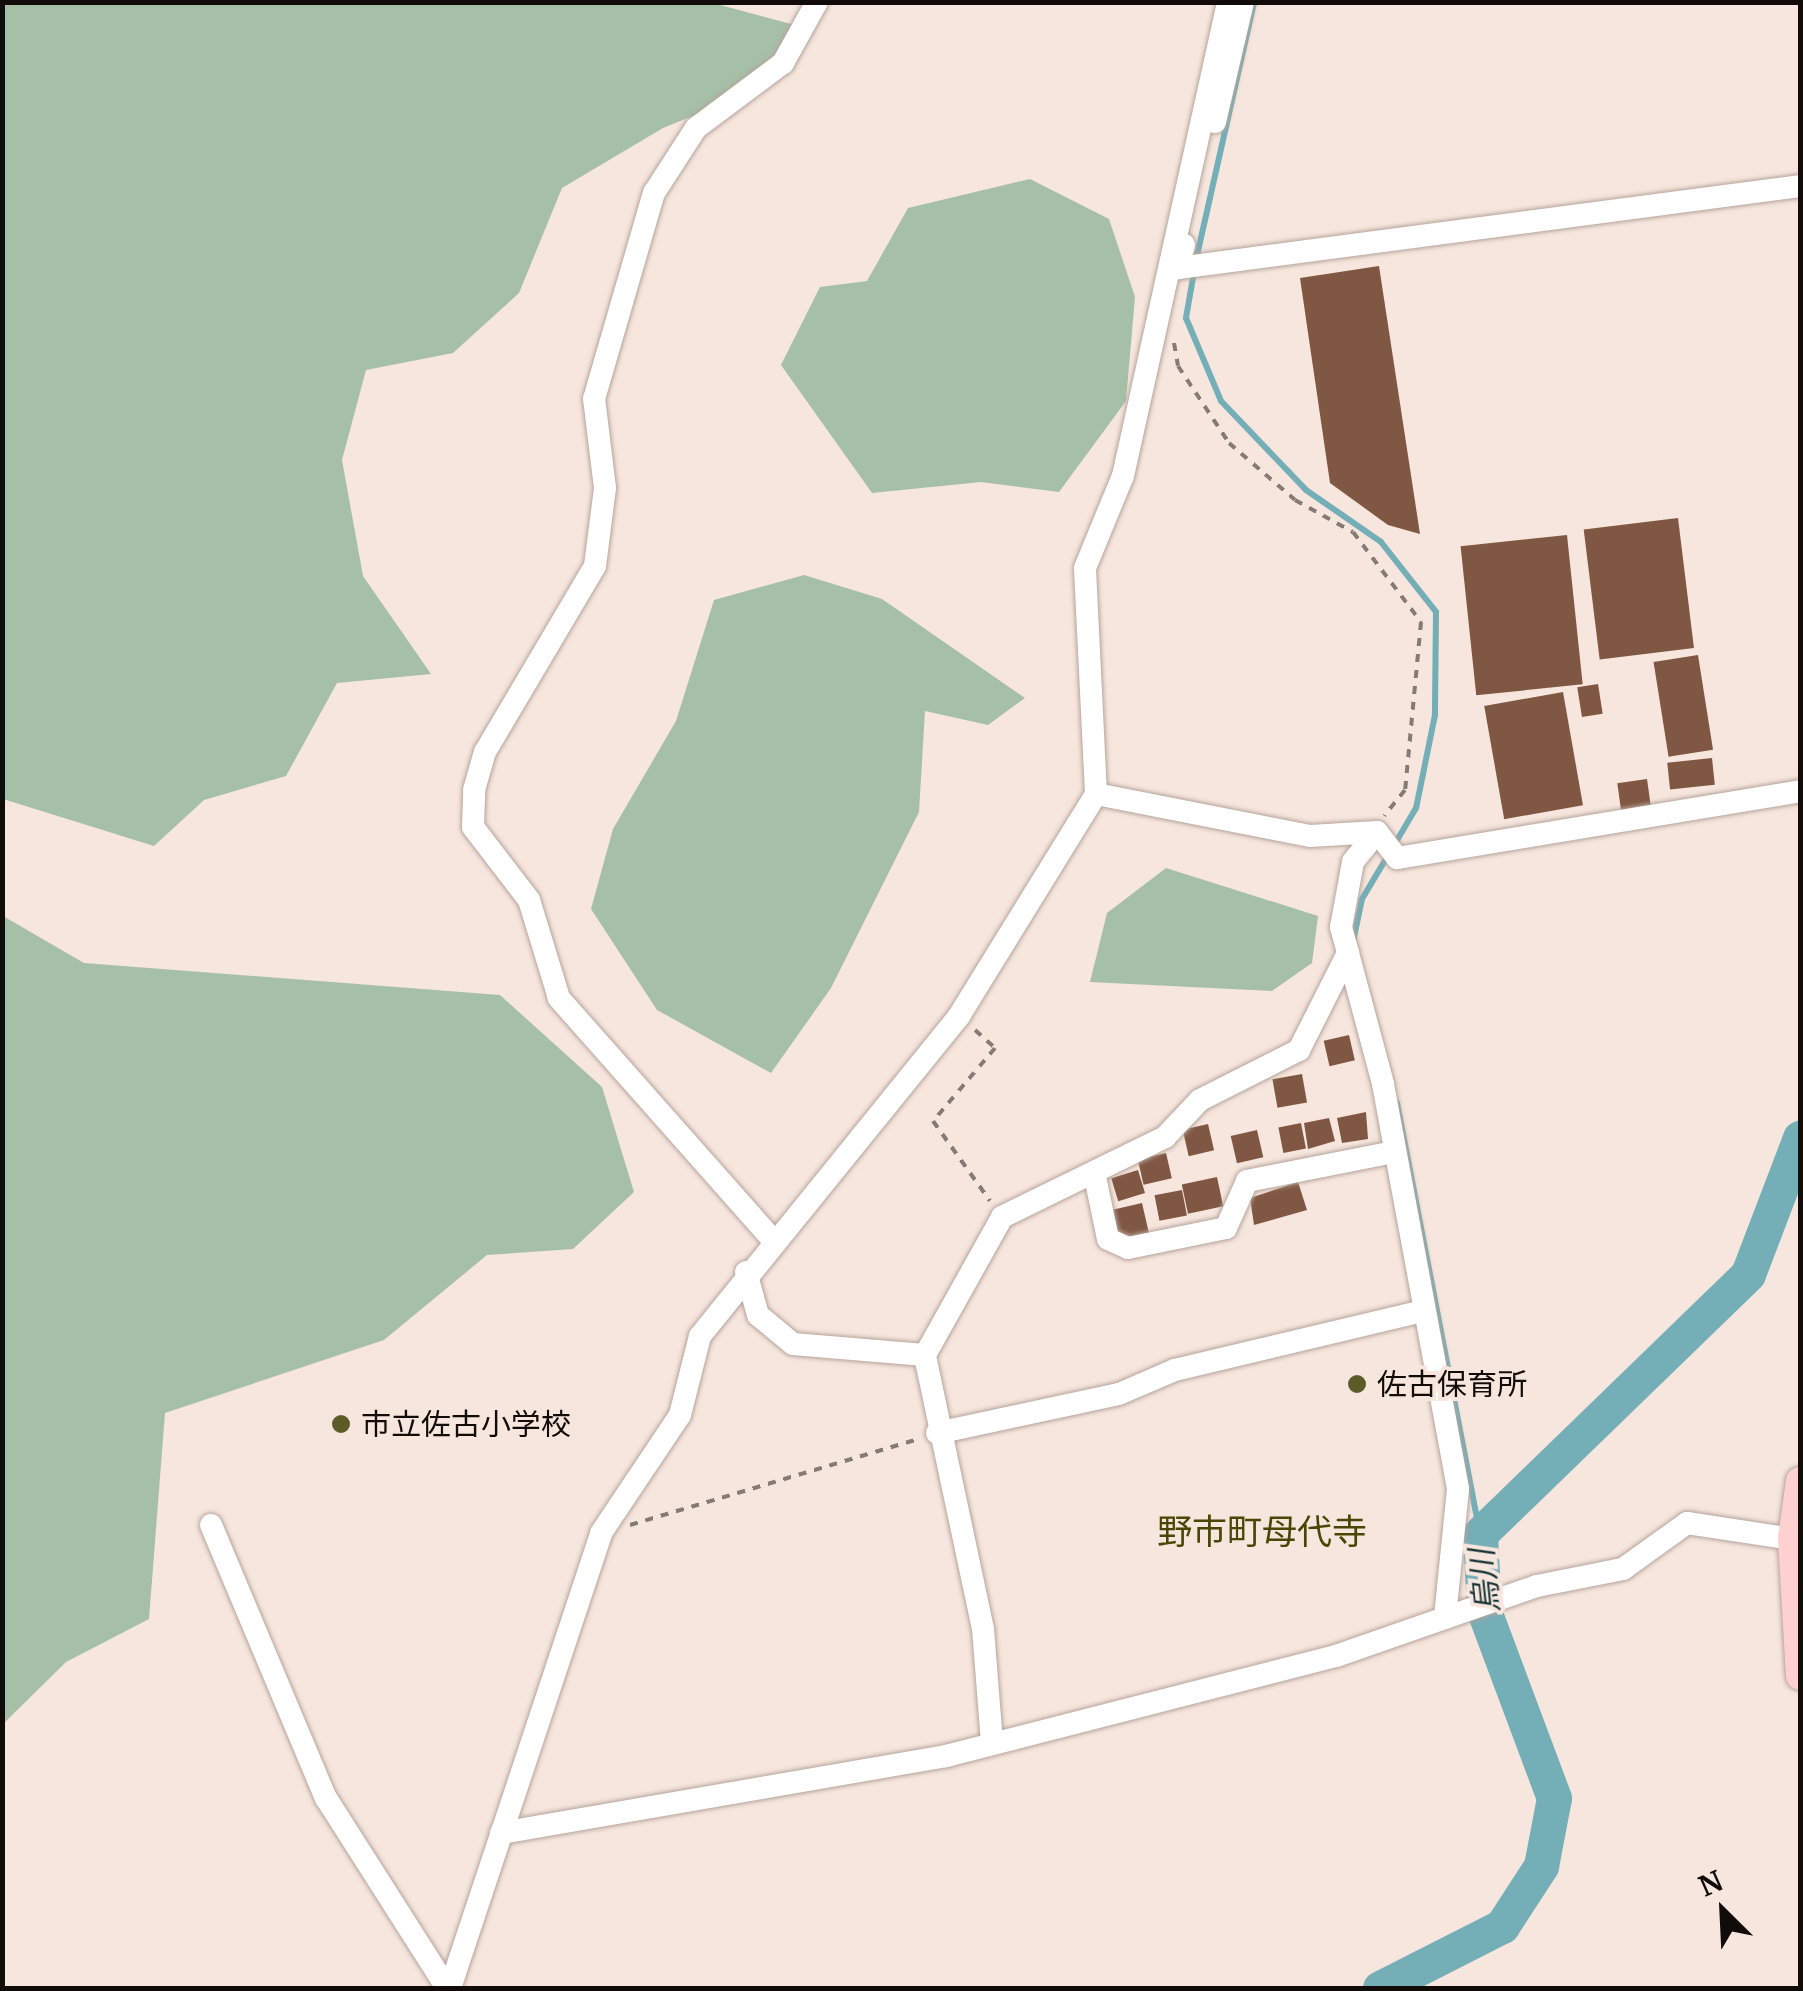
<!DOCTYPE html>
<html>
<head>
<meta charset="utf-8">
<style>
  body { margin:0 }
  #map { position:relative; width:1803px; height:1991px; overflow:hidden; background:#f7e6dd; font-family:Merriweather,"Noto Sans JP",serif }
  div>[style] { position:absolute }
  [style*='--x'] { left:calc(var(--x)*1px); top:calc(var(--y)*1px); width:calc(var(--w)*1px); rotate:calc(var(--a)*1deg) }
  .green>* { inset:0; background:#a6bfa7 }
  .stream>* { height:6px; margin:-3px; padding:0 3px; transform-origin:3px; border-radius:3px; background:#74aeb7 }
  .river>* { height:35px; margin:-17.5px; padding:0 17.5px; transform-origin:17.5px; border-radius:17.5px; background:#74aeb7 }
  .building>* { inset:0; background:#805743; transform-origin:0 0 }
  .path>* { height:4px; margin-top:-2px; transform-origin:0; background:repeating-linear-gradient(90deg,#857a74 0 8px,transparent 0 16px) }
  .roads { filter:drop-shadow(0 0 2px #b5a49c) drop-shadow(0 0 2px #b5a49c) }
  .minor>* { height:22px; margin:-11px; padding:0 11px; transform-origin:11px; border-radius:11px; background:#fff }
  .major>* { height:28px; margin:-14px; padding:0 14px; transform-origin:14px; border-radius:14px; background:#fed1d0 }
  .dots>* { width:28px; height:28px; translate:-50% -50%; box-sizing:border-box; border:5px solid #f7e6dd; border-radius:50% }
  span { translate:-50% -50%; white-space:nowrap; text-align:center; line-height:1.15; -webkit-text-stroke:8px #f7e6dd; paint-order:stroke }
  .poi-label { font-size:30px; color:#110c09 }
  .left { translate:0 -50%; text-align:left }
  .water-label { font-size:32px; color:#143236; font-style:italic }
  .quarter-label { font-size:35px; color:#484706 }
  .frame { position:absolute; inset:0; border:5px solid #110c09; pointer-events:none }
  .north { position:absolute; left:1673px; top:1861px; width:100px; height:100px; -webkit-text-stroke:8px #f7e6dd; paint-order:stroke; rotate:336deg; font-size:28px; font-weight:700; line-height:40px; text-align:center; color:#110c09 }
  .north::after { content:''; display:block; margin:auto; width:35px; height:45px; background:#110c09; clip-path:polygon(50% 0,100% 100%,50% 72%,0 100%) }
</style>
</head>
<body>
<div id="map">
  <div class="green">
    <div style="clip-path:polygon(709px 2px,810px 29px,749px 93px,663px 128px,562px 188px,519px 293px,453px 353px,366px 370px,342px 460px,363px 576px,431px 674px,337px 683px,286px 776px,204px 800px,154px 846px,3px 799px,2px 3px)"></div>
    <div style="clip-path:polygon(1030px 179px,1109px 219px,1135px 297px,1126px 401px,1059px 492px,981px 482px,872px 493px,781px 365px,820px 287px,867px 281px,908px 208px)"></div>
    <div style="clip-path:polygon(804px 575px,882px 599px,1025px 698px,988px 725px,925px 711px,919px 812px,831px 988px,771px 1073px,657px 1010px,591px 909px,613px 829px,676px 721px,714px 600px)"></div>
    <div style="clip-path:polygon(1166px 868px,1318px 916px,1312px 963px,1272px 991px,1090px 982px,1107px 913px)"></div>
    <div style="clip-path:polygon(3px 916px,84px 963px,500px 995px,602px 1087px,634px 1192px,573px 1249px,487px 1255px,384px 1340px,165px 1413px,149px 1619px,66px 1662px,3px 1724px)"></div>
  </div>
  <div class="stream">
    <div style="--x:1196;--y:260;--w:264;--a:-77.3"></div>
    <div style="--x:1194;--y:272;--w:47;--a:99.9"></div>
    <div style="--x:1186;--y:318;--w:90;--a:67.1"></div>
    <div style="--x:1221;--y:401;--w:123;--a:46.3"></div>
    <div style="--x:1306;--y:490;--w:91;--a:34.7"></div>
    <div style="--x:1381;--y:542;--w:89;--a:51.8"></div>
    <div style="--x:1436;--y:612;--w:103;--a:90.6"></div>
    <div style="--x:1435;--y:715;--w:95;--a:101.5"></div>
    <div style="--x:1416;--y:808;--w:45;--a:120.5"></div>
    <div style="--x:1353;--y:942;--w:44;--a:-78.2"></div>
    <div style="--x:1362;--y:899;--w:49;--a:-59.2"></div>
    <div style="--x:1397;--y:1103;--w:439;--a:79.1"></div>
  </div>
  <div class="river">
    <div style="--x:1380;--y:1988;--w:137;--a:-26.9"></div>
    <div style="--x:1502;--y:1926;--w:72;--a:-57"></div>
    <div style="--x:1541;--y:1866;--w:69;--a:-79.2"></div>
    <div style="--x:1554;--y:1798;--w:200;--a:-110.5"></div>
    <div style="--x:1484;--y:1611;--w:77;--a:-93"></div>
    <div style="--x:1480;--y:1534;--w:373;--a:-44.1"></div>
    <div style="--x:1748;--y:1274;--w:146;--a:-69.1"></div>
  </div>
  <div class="building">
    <div style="clip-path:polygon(1379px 266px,1420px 534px,1388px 525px,1330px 483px,1300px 278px)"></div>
    <div style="left:1678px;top:518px;width:131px;height:95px;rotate:83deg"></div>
    <div style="left:1567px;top:535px;width:150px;height:107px;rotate:84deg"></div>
    <div style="left:1698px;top:655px;width:96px;height:45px;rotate:81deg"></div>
    <div style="left:1598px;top:684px;width:30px;height:21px;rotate:81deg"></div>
    <div style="left:1563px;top:692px;width:115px;height:80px;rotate:80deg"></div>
    <div style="left:1712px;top:758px;width:27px;height:45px;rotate:84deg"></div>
    <div style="left:1647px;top:779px;width:30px;height:30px;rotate:82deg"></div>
    <div style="left:1349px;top:1035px;width:26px;height:26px;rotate:77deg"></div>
    <div style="left:1302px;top:1074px;width:29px;height:30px;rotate:80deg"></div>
    <div style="clip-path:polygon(1366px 1112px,1368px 1139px,1342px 1143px,1337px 1118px)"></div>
    <div style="clip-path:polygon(1329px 1118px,1335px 1141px,1308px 1149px,1304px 1123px)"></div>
    <div style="left:1301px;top:1123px;width:26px;height:23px;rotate:79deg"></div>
    <div style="left:1208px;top:1124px;width:27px;height:26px;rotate:77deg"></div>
    <div style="left:1257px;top:1130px;width:28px;height:27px;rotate:77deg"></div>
    <div style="left:1166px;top:1153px;width:26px;height:29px;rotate:77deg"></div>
    <div style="left:1138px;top:1170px;width:24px;height:28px;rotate:73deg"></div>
    <div style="left:1217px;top:1177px;width:30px;height:36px;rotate:78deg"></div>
    <div style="clip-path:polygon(1298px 1182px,1307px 1210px,1254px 1225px,1250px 1198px)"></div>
    <div style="left:1182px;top:1190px;width:26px;height:28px;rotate:79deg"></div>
    <div style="left:1142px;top:1203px;width:32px;height:30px;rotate:77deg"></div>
  </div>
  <div class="path">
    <div style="--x:1174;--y:343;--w:23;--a:80"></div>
    <div style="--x:1178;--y:366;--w:92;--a:56.5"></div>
    <div style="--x:1229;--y:443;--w:87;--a:40.8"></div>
    <div style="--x:1295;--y:500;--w:66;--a:28.9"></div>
    <div style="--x:1353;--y:532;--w:113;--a:52.9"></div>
    <div style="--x:1421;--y:622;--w:169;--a:95.4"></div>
    <div style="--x:1405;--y:790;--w:33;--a:129"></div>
    <div style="--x:975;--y:1030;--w:27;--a:42"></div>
    <div style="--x:995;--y:1048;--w:96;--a:130.3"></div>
    <div style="--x:933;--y:1121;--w:98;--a:54.5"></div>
    <div style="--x:630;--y:1525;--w:301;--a:-16.6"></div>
  </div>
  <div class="roads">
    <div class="minor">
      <div style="--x:1215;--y:122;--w:123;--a:-76.9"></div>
      <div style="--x:1184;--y:245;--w:24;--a:105"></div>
      <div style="--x:1178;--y:268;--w:627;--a:-7.51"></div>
      <div style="--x:1096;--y:794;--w:218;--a:11.1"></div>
      <div style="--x:1310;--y:836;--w:67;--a:-3.4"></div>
      <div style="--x:1377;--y:832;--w:38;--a:129"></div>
      <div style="--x:1353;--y:862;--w:66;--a:100.5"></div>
      <div style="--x:1341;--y:927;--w:163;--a:75"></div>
      <div style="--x:1383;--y:1084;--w:412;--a:79.5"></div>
      <div style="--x:1458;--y:1489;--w:130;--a:95.8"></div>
      <div style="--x:1377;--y:832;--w:33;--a:52"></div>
      <div style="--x:1397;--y:858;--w:409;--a:-9.4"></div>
      <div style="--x:1094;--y:1172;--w:68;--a:78.2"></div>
      <div style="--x:1108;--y:1239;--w:22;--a:24"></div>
      <div style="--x:1128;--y:1248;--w:100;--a:-11.5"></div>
      <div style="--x:1226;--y:1228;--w:51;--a:-65.9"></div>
      <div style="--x:1247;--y:1181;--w:149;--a:-11.2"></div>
      <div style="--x:772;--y:1239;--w:322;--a:-131.5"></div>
      <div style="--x:559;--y:998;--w:102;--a:-107"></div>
      <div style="--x:529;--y:900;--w:92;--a:-127.5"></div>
      <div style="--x:473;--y:827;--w:37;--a:-88"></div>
      <div style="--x:474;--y:790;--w:40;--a:-74"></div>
      <div style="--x:485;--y:752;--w:216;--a:-59.4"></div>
      <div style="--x:595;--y:566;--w:79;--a:-82.7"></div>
      <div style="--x:605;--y:488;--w:90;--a:-97"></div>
      <div style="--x:594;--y:399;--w:215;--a:-73.8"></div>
      <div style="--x:654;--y:193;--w:77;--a:-57.1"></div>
      <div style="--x:696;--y:128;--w:109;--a:-36.8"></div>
      <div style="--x:783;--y:63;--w:70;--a:-60.9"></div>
      <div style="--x:746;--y:1272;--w:45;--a:74.4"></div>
      <div style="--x:758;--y:1315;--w:45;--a:39.6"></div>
      <div style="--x:793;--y:1344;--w:132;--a:4.8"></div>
      <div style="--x:937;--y:1433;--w:186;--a:-12.1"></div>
      <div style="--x:1119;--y:1394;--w:61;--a:-23.2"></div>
      <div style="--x:1175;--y:1370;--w:255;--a:-13.4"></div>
      <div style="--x:211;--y:1525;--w:296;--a:67.2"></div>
      <div style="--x:326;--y:1798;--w:225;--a:57.5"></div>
      <div style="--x:992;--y:1743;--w:114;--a:-94.5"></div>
      <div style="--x:983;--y:1629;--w:280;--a:-102"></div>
      <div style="--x:925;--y:1355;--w:158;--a:-60.8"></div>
      <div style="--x:1002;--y:1217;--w:182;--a:-26.1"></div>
      <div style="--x:1165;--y:1137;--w:51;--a:-46.6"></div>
      <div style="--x:1200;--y:1100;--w:111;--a:-26.8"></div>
      <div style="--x:1299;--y:1050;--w:109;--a:-63.2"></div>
      <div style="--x:501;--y:1833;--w:452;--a:-9.8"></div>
      <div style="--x:946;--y:1756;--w:403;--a:-14.4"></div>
      <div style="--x:1336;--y:1656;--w:213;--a:-19.2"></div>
      <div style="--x:1537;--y:1586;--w:88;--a:-11.2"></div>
      <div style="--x:1623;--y:1569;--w:79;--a:-35.7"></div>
      <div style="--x:1687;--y:1523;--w:114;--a:8.6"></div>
      <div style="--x:450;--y:1988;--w:479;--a:-71.6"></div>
      <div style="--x:601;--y:1533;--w:142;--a:-56.2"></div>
      <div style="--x:680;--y:1415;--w:81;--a:-75.8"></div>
      <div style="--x:700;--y:1336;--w:412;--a:-51"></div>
      <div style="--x:959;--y:1016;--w:261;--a:-58.3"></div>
      <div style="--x:1096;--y:794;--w:226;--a:-92.8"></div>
      <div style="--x:1085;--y:568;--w:100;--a:-67.6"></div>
      <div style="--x:1123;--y:476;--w:485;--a:-77.5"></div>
    </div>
    <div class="major">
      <div style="--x:1800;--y:1481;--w:58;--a:98"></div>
      <div style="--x:1792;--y:1538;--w:138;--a:86.7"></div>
    </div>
  </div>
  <div class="dots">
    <div style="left:1357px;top:1384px;background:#5d5c29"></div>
    <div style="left:341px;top:1424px;background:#5d5c29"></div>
  </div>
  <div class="poi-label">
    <span class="left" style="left:1377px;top:1384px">佐古保育所</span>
    <span class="left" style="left:361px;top:1424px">市立佐古小学校</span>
  </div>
  <div class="water-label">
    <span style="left:1485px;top:1581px;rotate:-96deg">烏川</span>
  </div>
  <div class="quarter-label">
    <span style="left:1262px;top:1532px">野市町母代寺</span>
  </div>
  <div class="frame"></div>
  <div class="north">N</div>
</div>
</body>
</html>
